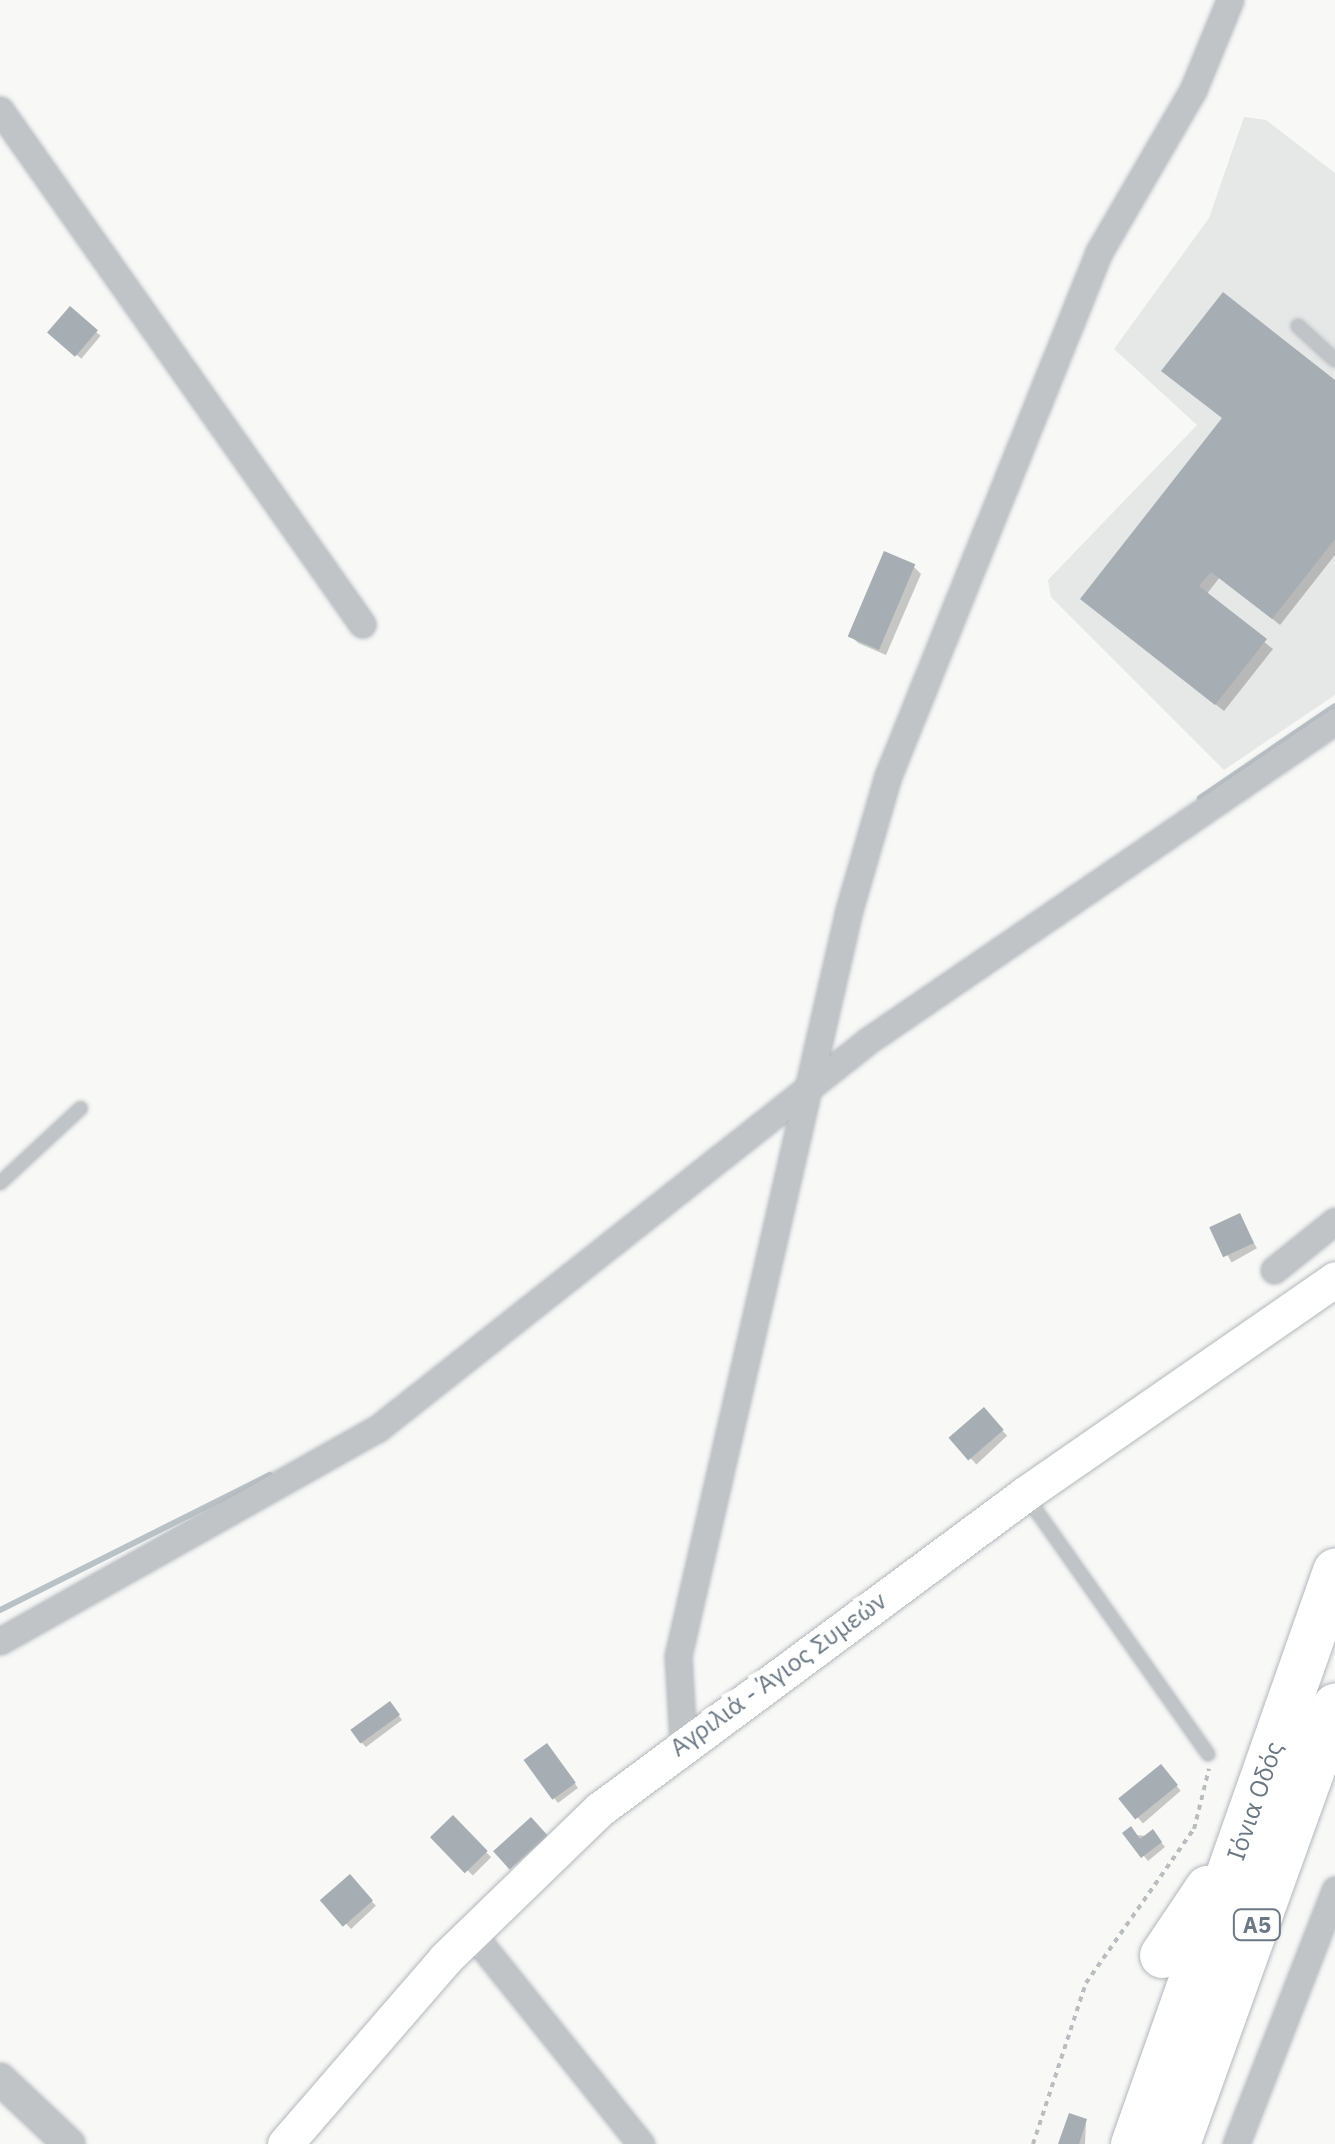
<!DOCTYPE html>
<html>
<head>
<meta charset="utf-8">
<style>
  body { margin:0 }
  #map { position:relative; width:1335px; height:2144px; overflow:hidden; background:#f8f8f7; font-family:"IBM Plex Sans",sans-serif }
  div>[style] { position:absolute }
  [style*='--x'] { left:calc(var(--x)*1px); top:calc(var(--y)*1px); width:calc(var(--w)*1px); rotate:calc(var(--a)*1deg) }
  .built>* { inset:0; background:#e6e7e7 }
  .shadow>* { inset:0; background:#0003; transform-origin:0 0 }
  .stream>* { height:6px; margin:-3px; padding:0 3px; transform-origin:3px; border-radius:3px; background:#b9c2c7 }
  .building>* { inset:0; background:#a6adb3; transform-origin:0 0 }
  .path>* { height:4px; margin-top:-2px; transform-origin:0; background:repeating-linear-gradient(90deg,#babdbf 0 5px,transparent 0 10px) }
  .roads { filter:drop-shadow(0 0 2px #b3b7bc) drop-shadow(0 0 2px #b3b7bc) }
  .service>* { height:12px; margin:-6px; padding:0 6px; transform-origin:6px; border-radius:6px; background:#c0c4c7 }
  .minor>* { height:25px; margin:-12.5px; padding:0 12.5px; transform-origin:12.5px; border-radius:12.5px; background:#c0c4c7 }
  .tertiary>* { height:30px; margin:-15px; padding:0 15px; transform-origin:15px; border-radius:15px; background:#c0c4c7 }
  .secondary>* { height:35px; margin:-17.5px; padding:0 17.5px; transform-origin:17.5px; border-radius:17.5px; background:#fff }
  .motorway>* { height:45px; margin:-22.5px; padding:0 22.5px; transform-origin:22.5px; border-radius:22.5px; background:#fff }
  span { translate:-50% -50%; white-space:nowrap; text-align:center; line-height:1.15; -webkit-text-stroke:10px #fff; paint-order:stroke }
  .shield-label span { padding:2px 8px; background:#fff; border:2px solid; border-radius:8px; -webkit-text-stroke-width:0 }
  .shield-label { font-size:22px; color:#6b7884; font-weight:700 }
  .street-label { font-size:25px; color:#6b7884 }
</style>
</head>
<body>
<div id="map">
  <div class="built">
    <div style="clip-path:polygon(1244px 117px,1266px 120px,1335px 173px,1335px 695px,1224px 770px,1051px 597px,1048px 580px,1197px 425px,1114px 349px,1209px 218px)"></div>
  </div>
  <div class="shadow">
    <div style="left:70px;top:310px;width:40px;height:30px;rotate:40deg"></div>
    <div style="clip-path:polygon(1335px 383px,1335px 555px,1280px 625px,1220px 577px,1206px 595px,1273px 649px,1224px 711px,1091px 606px)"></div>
    <div style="clip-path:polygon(913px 566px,921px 574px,886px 655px,858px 643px,850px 635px)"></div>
    <div style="left:1239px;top:1216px;width:37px;height:29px;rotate:61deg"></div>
    <div style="left:984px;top:1411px;width:34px;height:42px;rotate:47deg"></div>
    <div style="clip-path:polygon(394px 1709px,402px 1720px,366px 1747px,361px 1742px)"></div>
    <div style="clip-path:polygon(552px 1751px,578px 1788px,558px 1803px,554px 1798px)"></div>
    <div style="left:1161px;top:1768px;width:30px;height:50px;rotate:49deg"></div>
    <div style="left:453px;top:1819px;width:54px;height:26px;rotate:45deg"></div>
    <div style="clip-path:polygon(1126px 1834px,1157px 1837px,1165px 1847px,1148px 1861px)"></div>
    <div style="left:350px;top:1878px;width:38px;height:34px;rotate:47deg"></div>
    <div style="clip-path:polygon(1086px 2121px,1085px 2144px,1061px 2144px)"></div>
  </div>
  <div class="stream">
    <div style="--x:1200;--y:798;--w:163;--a:-34.3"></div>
    <div style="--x:0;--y:1610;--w:302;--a:-26.6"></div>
  </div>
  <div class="building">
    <div style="clip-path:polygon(1223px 292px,1335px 380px,1335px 539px,1272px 619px,1211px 572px,1199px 586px,1267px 639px,1215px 705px,1080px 599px,1222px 418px,1161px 371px)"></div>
    <div style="left:70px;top:306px;width:37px;height:35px;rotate:41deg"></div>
    <div style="left:884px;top:551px;width:34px;height:93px;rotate:23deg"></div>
    <div style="left:1240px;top:1213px;width:33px;height:34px;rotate:65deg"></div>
    <div style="left:984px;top:1407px;width:30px;height:47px;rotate:49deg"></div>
    <div style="left:390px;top:1701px;width:17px;height:49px;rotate:54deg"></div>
    <div style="left:547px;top:1743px;width:49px;height:29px;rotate:54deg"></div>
    <div style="left:1161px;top:1764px;width:27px;height:55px;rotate:51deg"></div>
    <div style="left:453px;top:1815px;width:50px;height:32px;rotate:46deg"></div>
    <div style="left:531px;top:1817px;width:25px;height:51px;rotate:48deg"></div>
    <div style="clip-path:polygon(1131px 1826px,1140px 1839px,1153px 1829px,1162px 1842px,1141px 1858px,1122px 1833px)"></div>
    <div style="left:350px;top:1874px;width:35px;height:40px;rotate:49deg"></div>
    <div style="clip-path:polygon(1069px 2113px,1087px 2119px,1079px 2144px,1058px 2144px)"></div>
  </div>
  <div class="path">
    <div style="--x:1033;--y:2144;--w:169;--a:-71.8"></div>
    <div style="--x:1086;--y:1983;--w:188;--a:-55"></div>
    <div style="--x:1194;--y:1829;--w:62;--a:-76"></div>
  </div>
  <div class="roads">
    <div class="service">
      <div style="--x:1298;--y:326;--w:50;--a:42.6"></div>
      <div style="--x:0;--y:1183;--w:110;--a:-42.8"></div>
      <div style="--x:1026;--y:1496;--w:316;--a:54.8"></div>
    </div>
    <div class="minor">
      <div style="--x:0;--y:110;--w:629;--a:54.84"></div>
      <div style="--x:1274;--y:1270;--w:78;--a:-38.8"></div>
      <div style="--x:0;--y:1641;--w:433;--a:-29.4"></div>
      <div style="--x:377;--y:1429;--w:627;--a:-38.33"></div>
      <div style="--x:869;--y:1040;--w:565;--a:-34.39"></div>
      <div style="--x:683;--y:1742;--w:86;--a:-93.3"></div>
      <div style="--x:678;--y:1656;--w:765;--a:-77.09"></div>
      <div style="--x:849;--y:910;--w:140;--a:-73.8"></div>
      <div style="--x:888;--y:776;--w:565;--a:-68.07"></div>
      <div style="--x:1099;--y:252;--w:187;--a:-59.9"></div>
      <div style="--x:1193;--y:90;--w:97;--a:-67.7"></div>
      <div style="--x:471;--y:1932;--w:272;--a:51.3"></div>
      <div style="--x:1236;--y:2144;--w:273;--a:-68.7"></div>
    </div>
    <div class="tertiary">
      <div style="--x:0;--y:2079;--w:95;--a:43.3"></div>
    </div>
    <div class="secondary">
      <div style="--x:285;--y:2144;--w:246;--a:-49.1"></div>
      <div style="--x:446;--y:1958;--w:214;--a:-44.1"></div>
      <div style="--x:600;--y:1809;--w:529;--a:-36.54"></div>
      <div style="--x:1025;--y:1494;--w:377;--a:-34.7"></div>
    </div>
    <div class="motorway">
      <div style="--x:1162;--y:1955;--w:81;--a:-56.1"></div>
      <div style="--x:1133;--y:2144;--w:608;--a:-70.58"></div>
      <div style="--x:1177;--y:2144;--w:466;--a:-70.2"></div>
    </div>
  </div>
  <div class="shield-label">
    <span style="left:1257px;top:1925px">Α5</span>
  </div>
  <div class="street-label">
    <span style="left:778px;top:1674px;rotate:-36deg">Αγριλιά - Άγιος Συμεών</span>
    <span style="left:1255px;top:1801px;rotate:-71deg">Ιόνια Οδός</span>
  </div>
</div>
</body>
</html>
